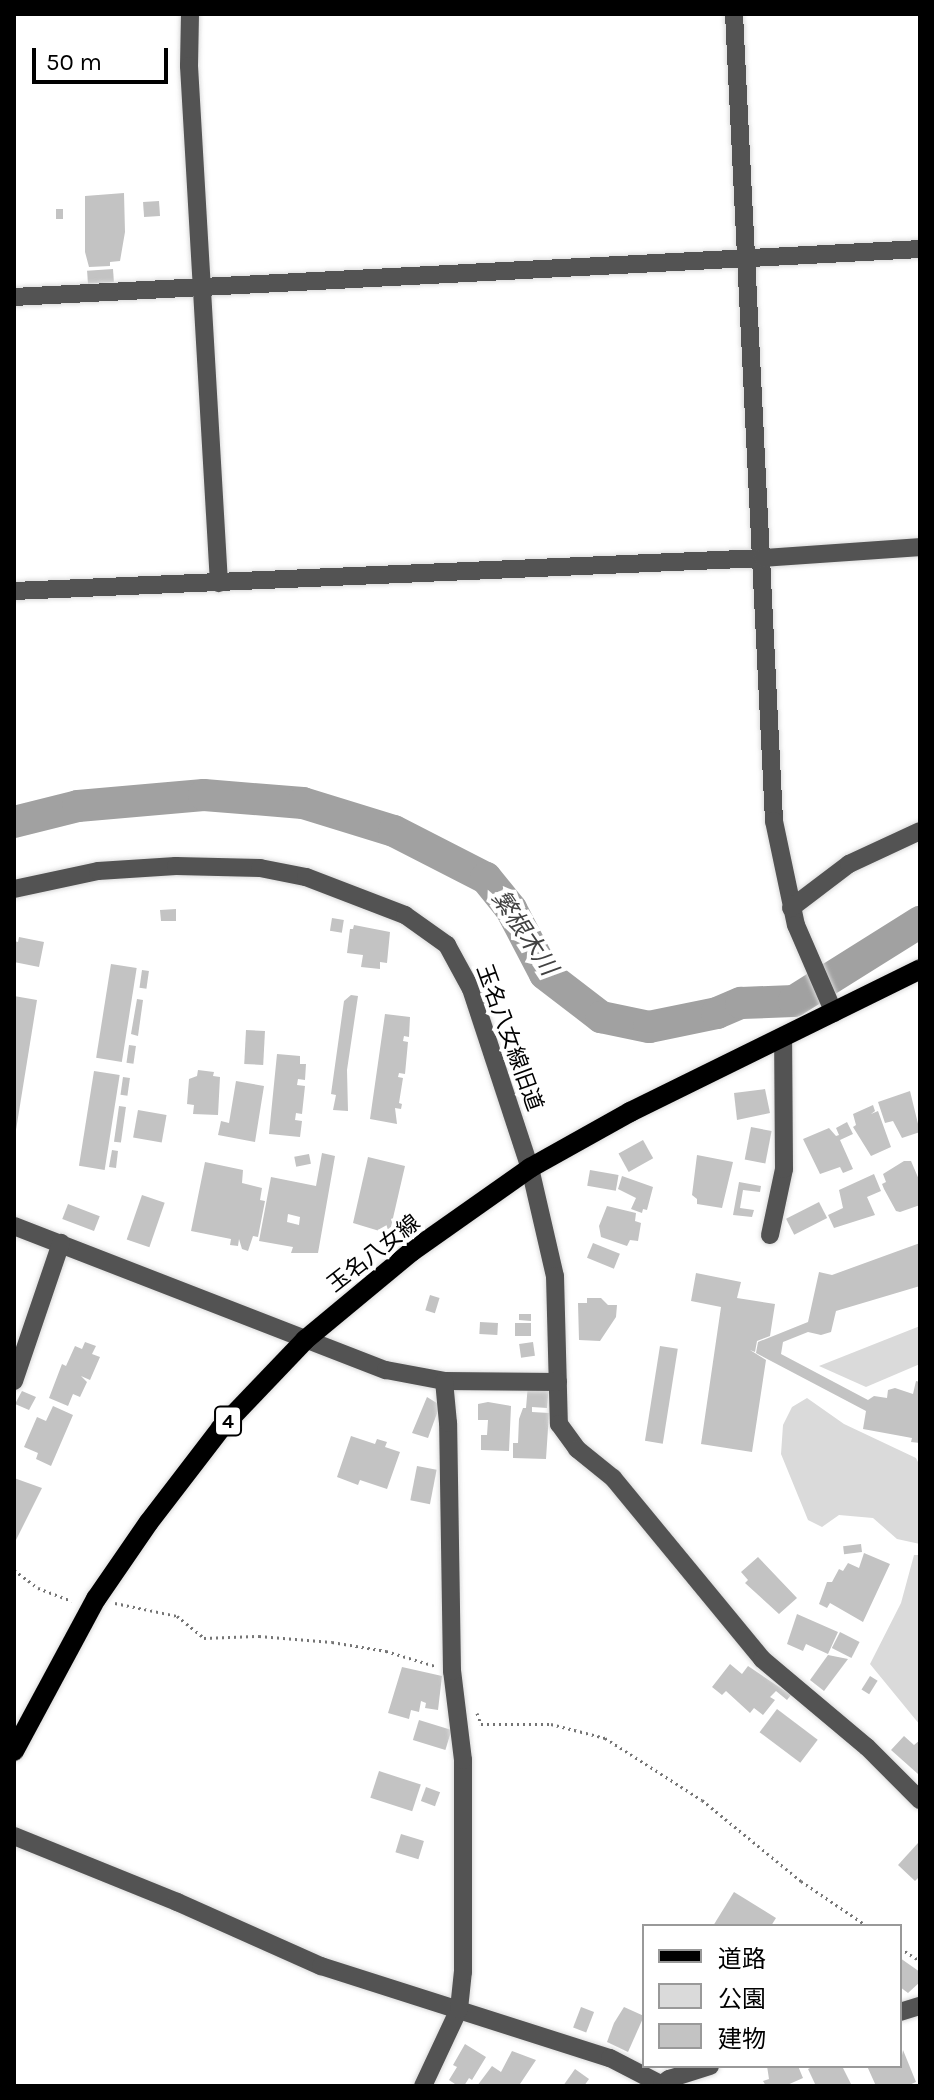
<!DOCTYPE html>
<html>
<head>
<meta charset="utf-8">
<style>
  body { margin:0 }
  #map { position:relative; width:934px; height:2100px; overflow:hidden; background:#fff; font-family:Karla,"Noto Sans JP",sans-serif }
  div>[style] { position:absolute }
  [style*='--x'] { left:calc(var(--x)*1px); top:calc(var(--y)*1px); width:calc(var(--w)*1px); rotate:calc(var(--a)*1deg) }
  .green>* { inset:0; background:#dadada }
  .river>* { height:32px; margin:-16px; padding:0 16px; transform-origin:16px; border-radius:16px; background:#a1a1a1 }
  .building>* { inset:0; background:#c3c3c3; transform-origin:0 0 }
  .path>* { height:3px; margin-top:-1.5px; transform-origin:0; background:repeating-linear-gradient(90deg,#757575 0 2px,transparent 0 6px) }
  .roads { filter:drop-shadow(0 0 2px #dbdbdb) drop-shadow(0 0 2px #dbdbdb) }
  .minor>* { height:18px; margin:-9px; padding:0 9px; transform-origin:9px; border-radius:9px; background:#535353 }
  .major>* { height:20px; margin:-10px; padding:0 10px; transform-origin:10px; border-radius:10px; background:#000 }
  span { translate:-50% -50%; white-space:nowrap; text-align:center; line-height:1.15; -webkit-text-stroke:8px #fff; paint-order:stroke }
  .shield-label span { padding:2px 6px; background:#fff; border:2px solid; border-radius:6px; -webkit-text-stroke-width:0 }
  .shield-label { font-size:20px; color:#000; font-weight:700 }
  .street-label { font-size:22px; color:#000 }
  .water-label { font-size:24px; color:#424242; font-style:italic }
  .frame { position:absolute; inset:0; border:16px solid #000; pointer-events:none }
  .legend { position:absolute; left:642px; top:1924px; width:260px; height:144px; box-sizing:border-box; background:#fff; border:2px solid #999; margin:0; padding:10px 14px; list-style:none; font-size:24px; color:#000 }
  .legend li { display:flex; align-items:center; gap:16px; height:40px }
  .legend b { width:40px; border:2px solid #999 }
  .scale { position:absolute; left:32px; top:48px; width:136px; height:36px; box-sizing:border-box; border:4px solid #000; border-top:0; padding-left:10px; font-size:24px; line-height:28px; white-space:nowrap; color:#000; -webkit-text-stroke:6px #fff; paint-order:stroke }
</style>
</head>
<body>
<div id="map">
  <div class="green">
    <div style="clip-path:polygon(920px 1326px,920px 1364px,866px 1387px,819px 1366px)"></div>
    <div style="clip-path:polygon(807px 1398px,844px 1424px,916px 1458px,920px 1466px,920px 1544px,897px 1539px,873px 1518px,839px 1515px,822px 1527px,808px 1520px,781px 1454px,783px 1425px,792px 1407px)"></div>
    <div style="clip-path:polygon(914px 1555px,920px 1555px,920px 1725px,870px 1664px,901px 1603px)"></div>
  </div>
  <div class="river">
    <div style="--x:14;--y:822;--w:66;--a:-14"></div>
    <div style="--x:78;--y:806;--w:126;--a:-5"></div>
    <div style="--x:204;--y:795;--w:99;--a:4.6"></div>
    <div style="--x:303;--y:803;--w:95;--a:17.1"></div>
    <div style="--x:394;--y:831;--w:103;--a:27.1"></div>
    <div style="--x:486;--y:878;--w:40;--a:51"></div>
    <div style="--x:511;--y:909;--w:73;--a:62.4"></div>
    <div style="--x:545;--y:974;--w:71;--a:37.5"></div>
    <div style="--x:601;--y:1017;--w:49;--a:11.8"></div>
    <div style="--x:649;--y:1027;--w:69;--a:-11.6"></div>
    <div style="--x:717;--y:1013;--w:26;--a:-23"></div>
    <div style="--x:741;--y:1003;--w:53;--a:-2.2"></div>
    <div style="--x:794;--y:1001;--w:149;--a:-32.1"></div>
  </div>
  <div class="building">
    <div style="clip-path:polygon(124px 193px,125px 232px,120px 261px,110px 262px,110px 266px,89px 267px,85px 252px,85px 196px)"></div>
    <div style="left:159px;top:201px;width:15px;height:16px;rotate:86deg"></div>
    <div style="left:56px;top:209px;width:7px;height:10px"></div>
    <div style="left:113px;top:269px;width:13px;height:26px;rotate:86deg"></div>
    <div style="clip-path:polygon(176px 909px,176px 921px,161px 921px,160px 910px)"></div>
    <div style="left:332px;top:918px;width:12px;height:13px;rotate:9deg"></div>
    <div style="clip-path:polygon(354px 925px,390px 932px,387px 963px,380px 962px,380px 969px,361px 967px,363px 955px,347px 953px,350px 929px,353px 929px)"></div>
    <div style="clip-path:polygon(19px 937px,44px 942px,39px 967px,14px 962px,14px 941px,18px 942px)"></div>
    <div style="left:111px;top:964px;width:26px;height:95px;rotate:9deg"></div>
    <div style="left:142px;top:970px;width:7px;height:18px;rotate:8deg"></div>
    <div style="clip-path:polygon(351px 995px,358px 996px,347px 1070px,348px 1111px,333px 1110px,336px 1095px,331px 1094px,344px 1001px)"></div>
    <div style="clip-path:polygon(14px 996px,37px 1000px,16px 1130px,14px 1130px)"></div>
    <div style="clip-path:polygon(137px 999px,143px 1000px,138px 1036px,131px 1034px)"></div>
    <div style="clip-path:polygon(385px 1014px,410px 1017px,409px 1037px,404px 1036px,403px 1041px,408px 1042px,405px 1074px,399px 1073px,398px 1077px,403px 1078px,399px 1103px,402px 1104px,401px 1109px,395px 1108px,397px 1124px,370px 1119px)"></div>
    <div style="left:246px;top:1030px;width:19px;height:34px;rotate:3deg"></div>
    <div style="left:129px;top:1045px;width:7px;height:18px;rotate:8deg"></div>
    <div style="clip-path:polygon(277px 1054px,300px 1056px,300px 1064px,306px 1064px,305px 1080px,298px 1079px,297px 1085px,305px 1086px,302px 1114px,296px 1113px,295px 1120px,302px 1121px,300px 1137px,269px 1134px)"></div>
    <div style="clip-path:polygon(198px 1070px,214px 1072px,213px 1076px,220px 1077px,218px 1115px,193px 1114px,194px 1105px,187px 1104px,189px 1079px,197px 1076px)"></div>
    <div style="left:94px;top:1071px;width:26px;height:96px;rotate:9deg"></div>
    <div style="left:123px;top:1077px;width:7px;height:18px;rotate:8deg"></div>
    <div style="clip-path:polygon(236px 1081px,264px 1086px,255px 1142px,218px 1135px,221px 1121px,229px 1123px)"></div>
    <div style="clip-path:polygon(765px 1089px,770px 1113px,737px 1120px,734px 1093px)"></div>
    <div style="clip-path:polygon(910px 1091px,920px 1132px,902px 1138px,893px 1121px,885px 1123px,878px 1102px)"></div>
    <div style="clip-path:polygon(873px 1105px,875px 1111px,871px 1114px,878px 1111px,891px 1147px,871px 1156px,853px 1127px,856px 1125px,853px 1114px)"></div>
    <div style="left:119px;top:1106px;width:7px;height:36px;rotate:8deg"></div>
    <div style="left:138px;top:1110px;width:29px;height:28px;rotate:10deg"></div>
    <div style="clip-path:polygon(847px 1122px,853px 1134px,840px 1140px,853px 1169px,843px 1173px,840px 1167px,820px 1174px,803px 1139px,829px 1128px,836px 1136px,839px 1135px,836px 1128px)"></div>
    <div style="left:751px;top:1127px;width:21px;height:33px;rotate:11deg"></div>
    <div style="left:643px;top:1140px;width:21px;height:28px;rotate:61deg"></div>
    <div style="clip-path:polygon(112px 1150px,118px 1151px,116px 1168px,109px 1167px)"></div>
    <div style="clip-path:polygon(evenodd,322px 1153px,335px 1156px,318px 1253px,291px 1253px,293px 1247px,259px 1241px,271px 1177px,316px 1186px,322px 1153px,288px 1214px,300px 1217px,299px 1225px,287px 1222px,288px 1214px)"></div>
    <div style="left:309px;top:1154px;width:10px;height:15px;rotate:79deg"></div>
    <div style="clip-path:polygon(697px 1155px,733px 1162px,722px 1208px,697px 1204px,697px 1199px,692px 1195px)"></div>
    <div style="clip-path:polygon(368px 1157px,405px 1166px,390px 1231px,386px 1233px,353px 1223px)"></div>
    <div style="clip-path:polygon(904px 1161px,911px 1161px,920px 1182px,920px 1205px,900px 1212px,896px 1211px,884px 1189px,882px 1184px,886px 1182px,883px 1174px)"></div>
    <div style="clip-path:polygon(205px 1162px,243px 1170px,242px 1183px,262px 1188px,260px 1200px,265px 1201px,258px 1237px,253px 1236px,248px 1251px,242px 1249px,239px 1239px,238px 1246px,230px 1245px,231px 1239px,191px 1231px)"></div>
    <div style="left:590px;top:1170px;width:29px;height:16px;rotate:10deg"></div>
    <div style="clip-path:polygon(874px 1174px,881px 1191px,867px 1197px,875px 1215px,834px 1228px,828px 1215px,843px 1208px,839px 1190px)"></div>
    <div style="clip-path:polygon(622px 1176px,653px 1187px,647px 1210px,643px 1209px,642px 1213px,631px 1209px,636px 1198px,618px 1189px)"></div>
    <div style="clip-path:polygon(739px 1182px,761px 1186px,760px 1192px,743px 1190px,740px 1208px,754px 1210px,752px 1217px,733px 1215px)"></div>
    <div style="left:142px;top:1195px;width:24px;height:47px;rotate:19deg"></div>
    <div style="left:819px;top:1202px;width:18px;height:37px;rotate:63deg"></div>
    <div style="left:68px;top:1204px;width:34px;height:16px;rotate:21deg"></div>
    <div style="clip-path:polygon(607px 1206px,636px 1213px,635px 1221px,641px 1223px,638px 1241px,630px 1240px,627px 1246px,601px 1237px,599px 1226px)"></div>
    <div style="left:593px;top:1243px;width:29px;height:16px;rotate:22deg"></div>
    <div style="clip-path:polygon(920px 1243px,920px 1286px,836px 1311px,831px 1332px,821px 1335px,808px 1332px,783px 1342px,781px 1354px,868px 1400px,874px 1396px,887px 1398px,888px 1390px,895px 1388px,913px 1394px,916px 1381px,920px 1382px,920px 1443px,911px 1442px,912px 1438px,863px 1429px,866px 1411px,756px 1353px,758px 1342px,808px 1322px,819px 1272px,832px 1275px)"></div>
    <div style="clip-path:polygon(696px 1273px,741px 1282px,737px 1298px,775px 1304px,770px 1336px,757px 1341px,755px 1352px,750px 1350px,766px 1360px,752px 1452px,701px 1444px,721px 1307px,691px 1301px)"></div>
    <div style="left:430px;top:1295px;width:10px;height:16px;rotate:17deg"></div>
    <div style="clip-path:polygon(587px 1298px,601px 1298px,608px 1305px,617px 1305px,616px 1317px,600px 1341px,579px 1340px,578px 1303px,587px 1303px)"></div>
    <div style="clip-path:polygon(519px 1314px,531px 1314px,531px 1321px,519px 1320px)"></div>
    <div style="left:480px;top:1322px;width:18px;height:12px;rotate:3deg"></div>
    <div style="left:515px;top:1323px;width:16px;height:13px"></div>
    <div style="clip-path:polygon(85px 1342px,96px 1346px,92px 1354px,100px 1357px,90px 1380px,81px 1376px,87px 1382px,80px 1397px,73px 1394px,68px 1406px,49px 1398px,62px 1364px,66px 1366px,75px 1346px,82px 1349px)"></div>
    <div style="left:533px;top:1342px;width:14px;height:14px;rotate:82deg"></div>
    <div style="left:660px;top:1346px;width:18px;height:96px;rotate:9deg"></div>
    <div style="clip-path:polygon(528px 1384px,549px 1385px,547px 1408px,532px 1407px,532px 1412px,549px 1413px,546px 1459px,513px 1458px,513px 1443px,518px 1443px,519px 1419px,523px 1408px,526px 1408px)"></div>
    <div style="clip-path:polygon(22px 1391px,36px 1397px,29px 1410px,15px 1404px)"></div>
    <div style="clip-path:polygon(427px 1397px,440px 1405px,428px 1438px,412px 1433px)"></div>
    <div style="clip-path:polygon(488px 1402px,511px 1406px,509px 1451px,481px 1450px,481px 1435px,487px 1435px,488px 1420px,478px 1420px,478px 1404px)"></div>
    <div style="clip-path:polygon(53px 1406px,73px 1415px,51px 1466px,36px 1459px,38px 1453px,24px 1447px,37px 1417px,46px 1421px)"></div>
    <div style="clip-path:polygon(351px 1436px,375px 1444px,377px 1439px,387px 1442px,385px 1447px,400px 1452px,387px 1489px,360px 1480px,358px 1485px,337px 1477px)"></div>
    <div style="left:417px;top:1466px;width:20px;height:35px;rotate:11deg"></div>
    <div style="clip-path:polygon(14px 1478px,42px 1488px,14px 1544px)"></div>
    <div style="left:861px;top:1544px;width:8px;height:18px;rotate:83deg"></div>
    <div style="clip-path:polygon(864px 1553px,890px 1564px,863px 1622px,830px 1603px,827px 1608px,819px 1604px,827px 1582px,832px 1582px,839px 1569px,843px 1571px,848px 1563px,859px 1568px)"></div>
    <div style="clip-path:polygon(758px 1557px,797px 1598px,779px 1614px,745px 1583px,748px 1580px,741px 1572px)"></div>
    <div style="clip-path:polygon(797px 1614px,838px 1632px,828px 1654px,806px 1644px,803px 1651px,787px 1644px)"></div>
    <div style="left:840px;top:1632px;width:22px;height:18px;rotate:27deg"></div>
    <div style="clip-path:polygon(828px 1655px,848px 1659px,824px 1691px,810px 1680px)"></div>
    <div style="clip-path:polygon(730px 1664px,742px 1674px,748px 1666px,791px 1695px,787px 1700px,776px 1691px,770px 1697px,775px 1700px,763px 1715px,754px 1708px,750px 1713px,726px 1691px,722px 1695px,712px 1687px)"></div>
    <div style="clip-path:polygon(402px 1667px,442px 1676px,438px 1710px,425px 1708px,426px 1703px,421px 1701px,419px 1712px,411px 1710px,409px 1719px,388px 1713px)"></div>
    <div style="left:870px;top:1676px;width:9px;height:16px;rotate:32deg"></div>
    <div style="left:777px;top:1709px;width:51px;height:29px;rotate:37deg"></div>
    <div style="left:419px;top:1720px;width:34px;height:21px;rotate:17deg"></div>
    <div style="clip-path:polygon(904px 1736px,914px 1745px,920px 1740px,918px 1774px,891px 1750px)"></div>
    <div style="left:379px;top:1771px;width:44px;height:28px;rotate:18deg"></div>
    <div style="left:426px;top:1787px;width:15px;height:15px;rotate:20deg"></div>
    <div style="left:401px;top:1834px;width:24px;height:19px;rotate:17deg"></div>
    <div style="clip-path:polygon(918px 1843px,920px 1876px,915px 1881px,898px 1865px)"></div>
    <div style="clip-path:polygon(734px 1892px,776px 1918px,771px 1926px,713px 1926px)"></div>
    <div style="clip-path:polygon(900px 1958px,920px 1972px,920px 1982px,908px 1993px,900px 1987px)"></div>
    <div style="left:581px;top:2007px;width:14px;height:22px;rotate:21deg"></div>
    <div style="clip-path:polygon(624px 2007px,644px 2016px,628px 2052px,607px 2042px,614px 2023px)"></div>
    <div style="clip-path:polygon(465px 2044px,486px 2057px,472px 2080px,469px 2078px,464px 2086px,458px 2086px,449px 2080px,457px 2067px,453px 2065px)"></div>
    <div style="clip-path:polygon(903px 2050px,916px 2082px,907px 2086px,876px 2086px,867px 2066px,900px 2066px)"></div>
    <div style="clip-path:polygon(512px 2051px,536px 2060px,520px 2084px,477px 2086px,492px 2066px,501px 2072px)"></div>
    <div style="clip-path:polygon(767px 2066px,798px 2066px,803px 2078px,785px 2086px,766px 2086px,763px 2081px,769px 2079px)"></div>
    <div style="clip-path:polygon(814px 2066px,842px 2066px,852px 2086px,816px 2086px,808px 2069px)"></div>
    <div style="clip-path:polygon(575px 2069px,589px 2079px,584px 2086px,563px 2086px)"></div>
  </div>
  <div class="path">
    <div style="--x:14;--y:1570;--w:30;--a:37"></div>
    <div style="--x:38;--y:1588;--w:36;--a:21"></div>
    <div style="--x:115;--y:1603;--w:63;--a:11.8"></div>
    <div style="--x:177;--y:1616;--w:35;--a:39"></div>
    <div style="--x:204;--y:1638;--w:55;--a:-2.1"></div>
    <div style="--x:259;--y:1636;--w:73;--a:4.7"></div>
    <div style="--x:332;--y:1642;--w:55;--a:9.5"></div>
    <div style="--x:386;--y:1651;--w:51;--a:17"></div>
    <div style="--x:477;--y:1713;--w:12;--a:70"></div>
    <div style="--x:481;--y:1724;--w:70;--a:0"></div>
    <div style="--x:551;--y:1724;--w:56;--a:14.5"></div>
    <div style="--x:605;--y:1738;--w:115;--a:32.6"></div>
    <div style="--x:702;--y:1800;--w:128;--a:39.3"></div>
    <div style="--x:801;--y:1881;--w:80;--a:34.3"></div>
    <div style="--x:900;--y:1948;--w:24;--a:33"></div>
  </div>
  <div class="roads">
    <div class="minor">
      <div style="--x:190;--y:14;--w:52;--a:91.1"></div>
      <div style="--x:189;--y:66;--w:518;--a:86.68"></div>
      <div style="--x:734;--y:14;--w:808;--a:87.16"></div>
      <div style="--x:774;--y:821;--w:106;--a:78.1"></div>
      <div style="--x:796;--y:925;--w:96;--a:66.6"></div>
      <div style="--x:14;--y:297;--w:907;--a:-3.03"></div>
      <div style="--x:14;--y:591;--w:750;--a:-2.52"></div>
      <div style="--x:763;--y:558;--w:157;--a:-4"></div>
      <div style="--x:14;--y:889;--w:86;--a:-12.1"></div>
      <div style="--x:98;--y:871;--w:78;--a:-3.7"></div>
      <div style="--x:176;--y:866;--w:84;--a:1.4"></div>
      <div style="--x:260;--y:868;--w:47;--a:11.1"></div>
      <div style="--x:306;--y:877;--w:106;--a:21"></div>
      <div style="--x:405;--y:915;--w:52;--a:35.5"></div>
      <div style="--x:447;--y:945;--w:50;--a:61.4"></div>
      <div style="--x:471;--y:989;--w:188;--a:71.8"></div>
      <div style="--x:530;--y:1168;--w:111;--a:77"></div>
      <div style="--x:555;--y:1276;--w:148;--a:88.5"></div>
      <div style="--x:559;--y:1424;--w:31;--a:54"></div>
      <div style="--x:577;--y:1449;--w:46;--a:38.9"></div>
      <div style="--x:613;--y:1478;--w:234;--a:50.5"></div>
      <div style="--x:762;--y:1659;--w:137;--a:40"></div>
      <div style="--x:867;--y:1747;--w:75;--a:45"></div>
      <div style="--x:791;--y:908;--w:73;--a:-37.2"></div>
      <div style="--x:849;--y:864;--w:78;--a:-24.9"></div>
      <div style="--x:14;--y:1226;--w:399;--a:21.2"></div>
      <div style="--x:386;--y:1370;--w:59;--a:10.7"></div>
      <div style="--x:444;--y:1381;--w:114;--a:0.5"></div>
      <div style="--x:770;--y:1235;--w:67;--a:-78"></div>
      <div style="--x:784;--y:1169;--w:130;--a:-90.4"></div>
      <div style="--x:14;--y:1381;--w:146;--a:-71.2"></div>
      <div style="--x:14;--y:1836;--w:176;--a:22"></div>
      <div style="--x:177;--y:1902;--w:158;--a:24"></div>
      <div style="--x:321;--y:1966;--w:303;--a:17.7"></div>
      <div style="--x:610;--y:2058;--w:61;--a:27.4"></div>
      <div style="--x:900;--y:2012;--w:21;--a:-17"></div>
      <div style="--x:662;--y:2084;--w:9;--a:-36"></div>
      <div style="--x:669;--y:2079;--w:43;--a:-17.6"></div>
      <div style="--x:423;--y:2086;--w:85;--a:-64.9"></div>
      <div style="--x:459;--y:2009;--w:37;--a:-84"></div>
      <div style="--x:463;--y:1972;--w:212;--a:-90"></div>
      <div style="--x:463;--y:1760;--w:90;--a:-97"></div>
      <div style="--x:452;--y:1671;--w:248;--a:-90.9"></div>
      <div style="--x:448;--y:1423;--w:42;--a:-95.4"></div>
    </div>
    <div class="major">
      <div style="--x:14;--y:1751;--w:173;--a:-61.7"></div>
      <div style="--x:96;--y:1599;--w:93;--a:-55.5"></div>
      <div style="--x:149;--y:1522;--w:118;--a:-52.5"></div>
      <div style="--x:221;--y:1428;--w:122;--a:-46.3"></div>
      <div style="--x:305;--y:1340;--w:138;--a:-39.7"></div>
      <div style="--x:411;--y:1252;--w:146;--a:-35.2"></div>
      <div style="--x:530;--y:1168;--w:115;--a:-29.2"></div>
      <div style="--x:630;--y:1112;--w:323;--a:-26.2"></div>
    </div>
  </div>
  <div class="shield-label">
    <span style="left:228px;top:1421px">4</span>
  </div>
  <div class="street-label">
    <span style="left:509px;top:1038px;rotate:70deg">玉名八女線旧道</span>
    <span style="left:374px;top:1254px;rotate:-38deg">玉名八女線</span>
  </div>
  <div class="water-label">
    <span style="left:524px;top:933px;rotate:56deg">繁根木川</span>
  </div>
  <div class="frame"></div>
  <ul class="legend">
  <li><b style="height:10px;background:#000"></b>道路</li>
  <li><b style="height:22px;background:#dadada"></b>公園</li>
  <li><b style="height:22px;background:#c3c3c3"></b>建物</li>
  </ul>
  <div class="scale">50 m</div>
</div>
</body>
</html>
